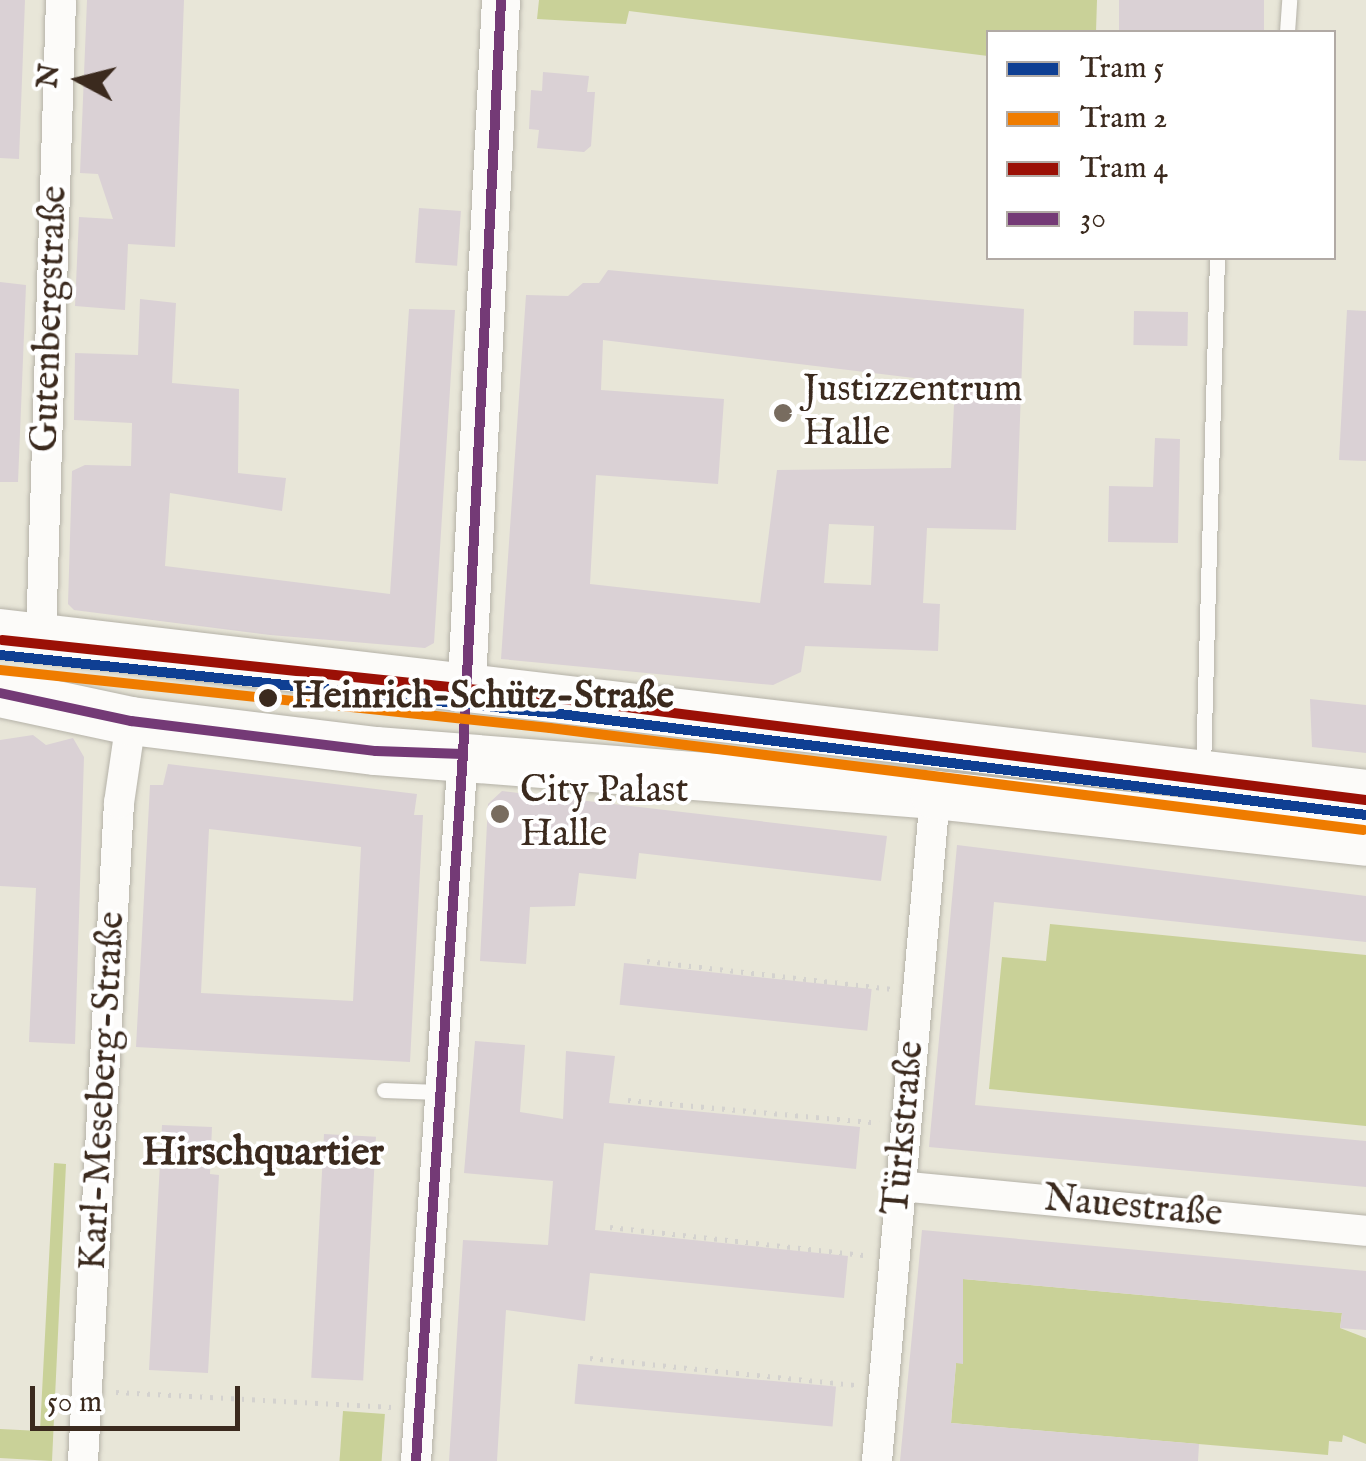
<!DOCTYPE html>
<html>
<head>
<meta charset="utf-8">
<style>
  body { margin:0 }
  #map { position:relative; width:1366px; height:1461px; overflow:hidden; background:#e8e6d8; font-family:"IM FELL English",serif }
  div>[style] { position:absolute }
  [style*='--x'] { left:calc(var(--x)*1px); top:calc(var(--y)*1px); width:calc(var(--w)*1px); rotate:calc(var(--a)*1deg) }
  .green>* { inset:0; background:#c9d198; transform-origin:0 0 }
  .building>* { inset:0; background:#dad1d5; transform-origin:0 0 }
  .path>* { height:5px; margin-top:-2.5px; transform-origin:0; background:repeating-linear-gradient(90deg,#d4d2cf 0 2.5px,transparent 0 10.5px) }
  .roads { filter:drop-shadow(0 0 2px #b5b2a8) drop-shadow(0 0 2px #b5b2a8) }
  .service>* { height:15px; margin:-7.5px; padding:0 7.5px; transform-origin:7.5px; border-radius:7.5px; background:#fcfbf9 }
  .minor>* { height:30px; margin:-15px; padding:0 15px; transform-origin:15px; border-radius:15px; background:#fcfbf9 }
  .tertiary>* { height:38px; margin:-19px; padding:0 19px; transform-origin:19px; border-radius:19px; background:#fcfbf9 }
  .primary>* { height:48px; margin:-24px; padding:0 24px; transform-origin:24px; border-radius:24px; background:#fcfbf9 }
  .bus-1>* { height:10px; margin:-5px; padding:0 5px; transform-origin:5px; border-radius:5px; background:#743a76 }
  .tram-1>* { height:10px; margin:-5px; padding:0 5px; transform-origin:5px; border-radius:5px; background:#0f3f93 }
  .tram-2>* { height:10px; margin:-5px; padding:0 5px; transform-origin:5px; border-radius:5px; background:#ef7c00 }
  .tram-3>* { height:10px; margin:-5px; padding:0 5px; transform-origin:5px; border-radius:5px; background:#9b1006 }
  .dots>* { width:28px; height:28px; translate:-50% -50%; box-sizing:border-box; border:5px solid #fff; border-radius:50% }
  span { translate:-50% -50%; white-space:nowrap; text-align:center; line-height:1.15; -webkit-text-stroke:8px #fff; paint-order:stroke }
  .street-label { font-size:38px; color:#3b2a1e }
  .poi-label { font-size:38px; color:#3b2a1e }
  .left { translate:0 -50%; text-align:left }
  .stop-label { font-size:38px; color:#3b2a1e; font-weight:700 }
  .neighbourhood-label { font-size:40px; color:#3b2a1e; font-weight:700 }
  .legend { position:absolute; left:986px; top:30px; width:350px; height:230px; box-sizing:border-box; background:#fff; border:2px solid #b1aaa5; margin:0; padding:12px 18px; list-style:none; font-size:30px; color:#3b2a1e }
  .legend li { display:flex; align-items:center; gap:20px; height:50px }
  .legend b { width:50px; border:2px solid #b1aaa5 }
  .north { position:absolute; left:30px; top:30px; width:100px; height:100px; -webkit-text-stroke:8px #fff; paint-order:stroke; rotate:277deg; font-size:28px; font-weight:700; line-height:40px; text-align:center; color:#3b2a1e }
  .north::after { content:''; display:block; margin:auto; width:35px; height:45px; background:#3b2a1e; clip-path:polygon(50% 0,100% 100%,50% 72%,0 100%) }
  .scale { position:absolute; left:30px; top:1386px; width:210px; height:45px; box-sizing:border-box; border:5px solid #3b2a1e; border-top:0; padding-left:12px; font-size:30px; line-height:35px; white-space:nowrap; color:#3b2a1e; -webkit-text-stroke:8px #fff; paint-order:stroke }
</style>
</head>
<body>
<div id="map">
  <div class="green">
    <div style="clip-path:polygon(539px 0,1097px 0,1096px 32px,988px 32px,988px 56px,629px 11px,626px 24px,537px 19px)"></div>
    <div style="clip-path:polygon(1050px 924px,1366px 955px,1366px 1126px,989px 1089px,1002px 957px,1046px 961px)"></div>
    <div style="clip-path:polygon(54px 1163px,66px 1164px,52px 1461px,0 1458px,0 1429px,40px 1431px)"></div>
    <div style="clip-path:polygon(963px 1279px,1342px 1313px,1340px 1328px,1366px 1338px,1366px 1444px,1343px 1435px,1342px 1442px,1329px 1441px,1328px 1455px,951px 1423px)"></div>
    <div style="left:343px;top:1411px;width:42px;height:50px;rotate:4deg"></div>
  </div>
  <div class="building">
    <div style="clip-path:polygon(0 0,25px 0,19px 159px,0 158px)"></div>
    <div style="clip-path:polygon(87px 0,184px 0,175px 247px,128px 244px,125px 310px,75px 306px,79px 217px,113px 219px,98px 174px,80px 173px)"></div>
    <div style="left:1119px;top:0;width:145px;height:32px"></div>
    <div style="clip-path:polygon(543px 72px,589px 76px,587px 92px,595px 92px,591px 146px,584px 152px,537px 148px,539px 130px,529px 129px,531px 90px,542px 91px)"></div>
    <div style="left:419px;top:208px;width:42px;height:55px;rotate:4deg"></div>
    <div style="clip-path:polygon(evenodd,608px 270px,1024px 309px,1016px 530px,927px 528px,923px 603px,940px 604px,938px 651px,805px 646px,801px 672px,773px 685px,501px 659px,526px 295px,568px 296px,583px 283px,599px 283px,608px 270px,603px 340px,955px 383px,951px 468px,777px 470px,760px 603px,590px 584px,596px 475px,718px 484px,724px 399px,601px 390px,603px 340px,608px 270px,829px 524px,874px 526px,871px 585px,824px 583px,829px 524px)"></div>
    <div style="clip-path:polygon(0 282px,26px 285px,18px 482px,0 482px)"></div>
    <div style="clip-path:polygon(140px 299px,176px 303px,172px 383px,239px 389px,238px 473px,286px 478px,282px 511px,170px 493px,165px 566px,390px 594px,409px 309px,455px 310px,434px 643px,425px 648px,270px 635px,74px 610px,68px 604px,72px 471px,85px 465px,131px 466px,132px 423px,74px 420px,75px 353px,138px 355px)"></div>
    <div style="clip-path:polygon(1347px 310px,1366px 311px,1366px 461px,1339px 460px)"></div>
    <div style="left:1134px;top:311px;width:54px;height:34px;rotate:1deg"></div>
    <div style="clip-path:polygon(1155px 438px,1180px 439px,1178px 543px,1108px 542px,1109px 486px,1153px 487px)"></div>
    <div style="clip-path:polygon(1310px 699px,1366px 705px,1366px 753px,1312px 747px)"></div>
    <div style="clip-path:polygon(33px 735px,46px 745px,73px 738px,84px 757px,75px 1044px,29px 1042px,36px 888px,0 886px,0 740px)"></div>
    <div style="clip-path:polygon(evenodd,168px 764px,417px 794px,414px 815px,423px 815px,410px 1062px,136px 1047px,150px 785px,163px 785px,168px 764px,209px 829px,361px 847px,353px 1001px,201px 993px,209px 829px)"></div>
    <div style="clip-path:polygon(502px 791px,887px 836px,881px 881px,639px 853px,636px 879px,579px 873px,575px 906px,530px 907px,526px 964px,480px 961px,488px 804px)"></div>
    <div style="clip-path:polygon(957px 845px,1366px 896px,1366px 942px,994px 902px,975px 1105px,1366px 1141px,1366px 1187px,929px 1147px)"></div>
    <div style="left:624px;top:963px;width:249px;height:42px;rotate:6deg"></div>
    <div style="clip-path:polygon(475px 1041px,525px 1045px,520px 1112px,563px 1119px,566px 1051px,615px 1056px,609px 1103px,860px 1127px,856px 1169px,604px 1143px,595px 1230px,848px 1256px,844px 1298px,590px 1273px,585px 1321px,506px 1310px,497px 1461px,449px 1461px,463px 1240px,548px 1245px,553px 1181px,464px 1173px)"></div>
    <div style="clip-path:polygon(162px 1125px,212px 1127px,210px 1174px,219px 1175px,208px 1373px,149px 1370px)"></div>
    <div style="left:324px;top:1134px;width:52px;height:244px;rotate:3deg"></div>
    <div style="clip-path:polygon(922px 1230px,1366px 1271px,1366px 1330px,1340px 1328px,1342px 1313px,963px 1279px,963px 1364px,956px 1363px,951px 1423px,1199px 1444px,1198px 1461px,900px 1461px)"></div>
    <div style="left:578px;top:1364px;width:259px;height:40px;rotate:5deg"></div>
  </div>
  <div class="path">
    <div style="--x:647;--y:961;--w:247;--a:6.5"></div>
    <div style="--x:628;--y:1100;--w:252;--a:5.2"></div>
    <div style="--x:610;--y:1227;--w:257;--a:6.3"></div>
    <div style="--x:590;--y:1358;--w:266;--a:5.8"></div>
    <div style="--x:116;--y:1392;--w:277;--a:3.1"></div>
  </div>
  <div class="roads">
    <div class="service">
      <div style="--x:1287;--y:32;--w:32;--a:-86"></div>
      <div style="--x:1203;--y:768;--w:510;--a:-88.43"></div>
      <div style="--x:384;--y:1090;--w:55;--a:2.1"></div>
    </div>
    <div class="minor">
      <div style="--x:41;--y:637;--w:637;--a:-88.2"></div>
      <div style="--x:900;--y:1186;--w:468;--a:5.5"></div>
      <div style="--x:83;--y:1461;--w:659;--a:-86.87"></div>
      <div style="--x:119;--y:803;--w:83;--a:-81.7"></div>
      <div style="--x:416;--y:1461;--w:709;--a:-86.2"></div>
      <div style="--x:877;--y:1461;--w:669;--a:-85.02"></div>
    </div>
    <div class="tertiary">
      <div style="--x:467;--y:683;--w:684;--a:-87.15"></div>
    </div>
    <div class="primary">
      <div style="--x:0;--y:633;--w:1375;--a:6.72"></div>
      <div style="--x:0;--y:693;--w:134;--a:12.1"></div>
      <div style="--x:131;--y:721;--w:247;--a:7"></div>
      <div style="--x:376;--y:751;--w:561;--a:4.5"></div>
      <div style="--x:935;--y:795;--w:434;--a:6.2"></div>
    </div>
  </div>
  <div class="bus-1">
    <div style="--x:0;--y:693;--w:134;--a:12.1"></div>
    <div style="--x:131;--y:721;--w:247;--a:7"></div>
    <div style="--x:376;--y:751;--w:87;--a:2"></div>
    <div style="--x:416;--y:1461;--w:709;--a:-86.2"></div>
    <div style="--x:463;--y:754;--w:755;--a:-87.11"></div>
  </div>
  <div class="tram-1">
    <div style="--x:0;--y:655;--w:555;--a:6"></div>
    <div style="--x:552;--y:713;--w:820;--a:7.14"></div>
  </div>
  <div class="tram-2">
    <div style="--x:0;--y:670;--w:553;--a:6.02"></div>
    <div style="--x:550;--y:728;--w:820;--a:7.14"></div>
  </div>
  <div class="tram-3">
    <div style="--x:2;--y:640;--w:555;--a:6"></div>
    <div style="--x:554;--y:698;--w:818;--a:7.16"></div>
  </div>
  <div class="dots">
    <div style="left:783px;top:413px;background:#786c5f"></div>
    <div style="left:268px;top:698px;background:#3b2a1e"></div>
    <div style="left:500px;top:814px;background:#786c5f"></div>
  </div>
  <div class="street-label">
    <span style="left:51px;top:319px;rotate:-88deg">Gutenbergstraße</span>
    <span style="left:104px;top:1091px;rotate:-87deg">Karl-Meseberg-Straße</span>
    <span style="left:905px;top:1128px;rotate:-85deg">Türkstraße</span>
    <span style="left:1133px;top:1208px;rotate:5deg">Nauestraße</span>
  </div>
  <div class="poi-label">
    <span class="left" style="left:803px;top:413px">Justizzentrum<br>Halle</span>
    <span class="left" style="left:520px;top:814px">City Palast<br>Halle</span>
  </div>
  <div class="stop-label">
    <span class="left" style="left:292px;top:698px">Heinrich-Schütz-Straße</span>
  </div>
  <div class="neighbourhood-label">
    <span style="left:263px;top:1154px">Hirschquartier</span>
  </div>
  <ul class="legend">
  <li><b style="height:12px;background:#0f3f93"></b>Tram 5</li>
  <li><b style="height:12px;background:#ef7c00"></b>Tram 2</li>
  <li><b style="height:12px;background:#9b1006"></b>Tram 4</li>
  <li><b style="height:12px;background:#743a76"></b>30</li>
  </ul>
  <div class="north">N</div>
  <div class="scale">50 m</div>
</div>
</body>
</html>
